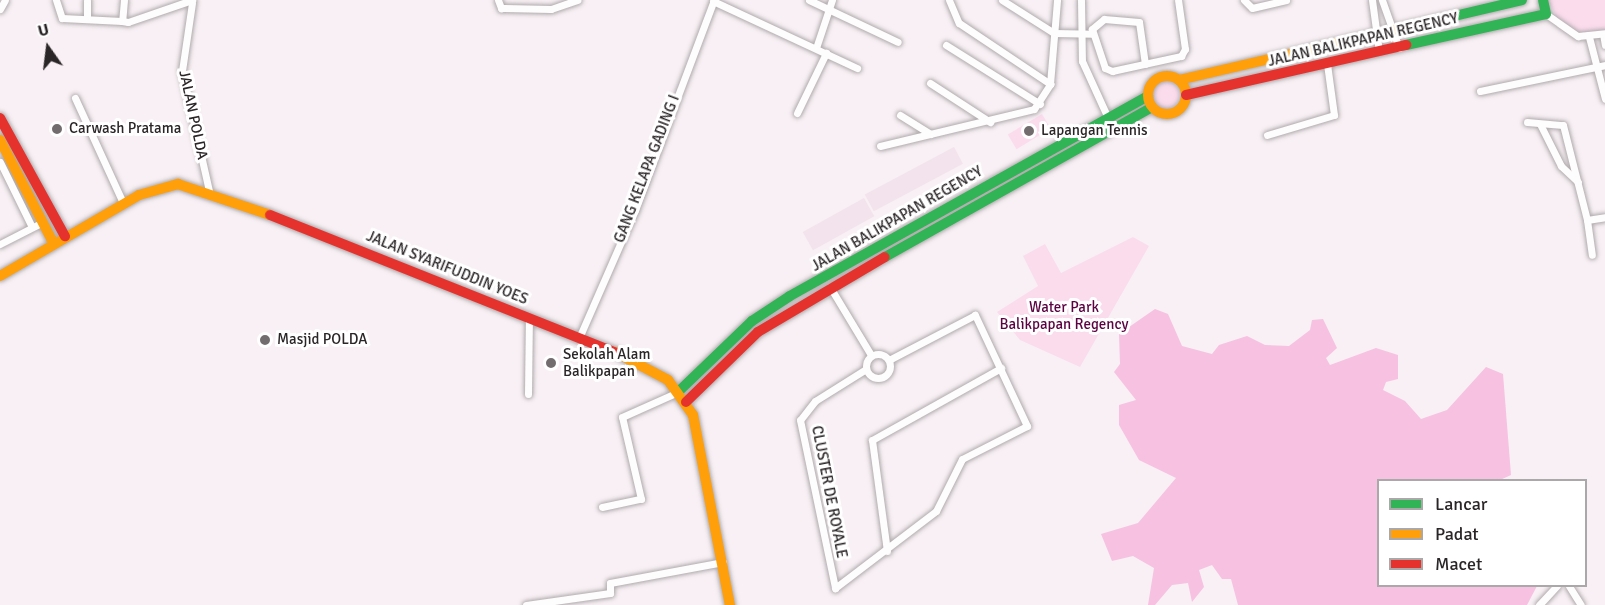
<!DOCTYPE html>
<html>
<head>
<meta charset="utf-8">
<style>
  body { margin:0 }
  #map { position:relative; width:1605px; height:605px; overflow:hidden; background:#f8f0f4; font-family:Signika,sans-serif }
  div>[style] { position:absolute }
  [style*='--x'] { left:calc(var(--x)*1px); top:calc(var(--y)*1px); width:calc(var(--w)*1px); rotate:calc(var(--a)*1deg) }
  .built>* { inset:0; background:#f3e3ec; transform-origin:0 0 }
  .green>* { inset:0; background:#fbdced; transform-origin:0 0 }
  .round { border-radius:50% }
  .water>* { inset:0; background:#f7c1e1 }
  .roads { filter:drop-shadow(0 0 2px #b0aaad) drop-shadow(0 0 2px #b0aaad) }
  .street>* { height:7px; margin:-3.5px; padding:0 3.5px; transform-origin:3.5px; border-radius:3.5px; background:#fefdfd }
  .street>.ring { margin:-3.5px; padding:0; box-sizing:content-box; background:none; border:7px solid #fefdfd; border-radius:50% }
  .fast>* { height:10px; margin:-5px; padding:0 5px; transform-origin:5px; border-radius:5px; background:#30b455 }
  .slow>* { height:10px; margin:-5px; padding:0 5px; transform-origin:5px; border-radius:5px; background:#ff9f0a }
  .slow>.ring { margin:-5px; padding:0; box-sizing:content-box; background:none; border:10px solid #ff9f0a; border-radius:50% }
  .jam>* { height:10px; margin:-5px; padding:0 5px; transform-origin:5px; border-radius:5px; background:#e5322d }
  .dots>* { width:16px; height:16px; translate:-50% -50%; box-sizing:border-box; border:3px solid #fff; border-radius:50% }
  span { translate:-50% -50%; white-space:nowrap; text-align:center; line-height:1.15; -webkit-text-stroke:6px #fff; paint-order:stroke }
  .street-label { font-size:15px; color:#2a2527 }
  .poi-label { font-size:15px; color:#2a2527 }
  .left { translate:0 -50%; text-align:left }
  .park-label { font-size:15px; color:#5a0242 }
  .legend { position:absolute; left:1377px; top:479px; width:210px; height:108px; box-sizing:border-box; background:#fff; border:2px solid #aaa8a9; margin:0; padding:8px 10px; list-style:none; font-size:18px; color:#2a2527 }
  .legend li { display:flex; align-items:center; gap:12px; height:30px }
  .legend b { width:30px; border:2px solid #aaa8a9 }
  .north { position:absolute; left:18px; top:18px; width:60px; height:60px; -webkit-text-stroke:4px #fff; paint-order:stroke; rotate:346deg; font-size:16px; font-weight:700; line-height:24px; text-align:center; color:#2a2527 }
  .north::after { content:''; display:block; margin:auto; width:21px; height:27px; background:#2a2527; clip-path:polygon(50% 0,100% 100%,50% 72%,0 100%) }
</style>
</head>
<body>
<div id="map">
  <div class="built">
    <div style="left:954px;top:147px;width:19px;height:101px;rotate:62deg"></div>
    <div style="left:864px;top:198px;width:21px;height:70px;rotate:61deg"></div>
  </div>
  <div class="green">
    <div style="clip-path:polygon(1548px 0,1605px 0,1605px 30px,1582px 34px,1559px 22px)"></div>
    <div class="round" style="left:1151px;top:81px;width:28px;height:28px"></div>
    <div style="left:1042px;top:114px;width:17px;height:40px;rotate:59deg"></div>
    <div style="clip-path:polygon(1133px 237px,1149px 246px,1080px 367px,1020px 340px,997px 312px,1038px 286px,1023px 256px,1045px 244px,1061px 273px)"></div>
  </div>
  <div class="water">
    <div style="clip-path:polygon(1155px 309px,1168px 314px,1182px 346px,1212px 354px,1219px 345px,1247px 336px,1265px 345px,1289px 346px,1310px 330px,1312px 320px,1323px 319px,1337px 348px,1326px 358px,1330px 365px,1376px 348px,1398px 355px,1398px 379px,1386px 382px,1383px 390px,1405px 401px,1421px 419px,1447px 410px,1486px 367px,1503px 374px,1511px 475px,1500px 480px,1378px 480px,1378px 586px,1537px 586px,1527px 605px,1238px 605px,1231px 579px,1222px 579px,1212px 565px,1199px 570px,1204px 587px,1192px 602px,1188px 583px,1172px 585px,1155px 605px,1148px 605px,1154px 568px,1133px 556px,1112px 561px,1101px 534px,1138px 523px,1176px 478px,1139px 460px,1119px 425px,1119px 405px,1136px 400px,1114px 372px,1120px 364px,1119px 334px)"></div>
  </div>
  <div class="roads">
    <div class="street">
      <div style="--x:56;--y:0;--w:19;--a:72"></div>
      <div style="--x:62;--y:18;--w:60;--a:2.9"></div>
      <div style="--x:124;--y:0;--w:21;--a:95"></div>
      <div style="--x:122;--y:21;--w:6;--a:9"></div>
      <div style="--x:128;--y:22;--w:68;--a:-19"></div>
      <div style="--x:498;--y:0;--w:9;--a:69"></div>
      <div style="--x:501;--y:8;--w:50;--a:1.1"></div>
      <div style="--x:551;--y:9;--w:28;--a:-19"></div>
      <div style="--x:809;--y:0;--w:98;--a:25.3"></div>
      <div style="--x:949;--y:0;--w:25;--a:67"></div>
      <div style="--x:959;--y:23;--w:110;--a:33.8"></div>
      <div style="--x:1002;--y:0;--w:62;--a:32.4"></div>
      <div style="--x:1054;--y:33;--w:39;--a:1"></div>
      <div style="--x:1081;--y:0;--w:61;--a:89.1"></div>
      <div style="--x:1082;--y:61;--w:75;--a:65.5"></div>
      <div style="--x:1244;--y:0;--w:11;--a:45"></div>
      <div style="--x:1252;--y:8;--w:35;--a:-13"></div>
      <div style="--x:1372;--y:0;--w:52;--a:82.3"></div>
      <div style="--x:1382;--y:0;--w:51;--a:70.5"></div>
      <div style="--x:713;--y:1;--w:159;--a:25"></div>
      <div style="--x:192;--y:3;--w:69;--a:98.4"></div>
      <div style="--x:182;--y:71;--w:123;--a:77.3"></div>
      <div style="--x:0;--y:9;--w:10;--a:-61"></div>
      <div style="--x:1546;--y:14;--w:39;--a:35"></div>
      <div style="--x:1578;--y:36;--w:27;--a:-6"></div>
      <div style="--x:87;--y:19;--w:19;--a:-90"></div>
      <div style="--x:1603;--y:34;--w:11;--a:80"></div>
      <div style="--x:1589;--y:37;--w:64;--a:75.5"></div>
      <div style="--x:946;--y:45;--w:111;--a:32.1"></div>
      <div style="--x:816;--y:48;--w:51;--a:-71.6"></div>
      <div style="--x:1145;--y:64;--w:42;--a:-98.1"></div>
      <div style="--x:1139;--y:22;--w:35;--a:-175"></div>
      <div style="--x:1104;--y:19;--w:16;--a:140"></div>
      <div style="--x:1092;--y:29;--w:41;--a:71.6"></div>
      <div style="--x:1105;--y:68;--w:8;--a:23"></div>
      <div style="--x:1112;--y:71;--w:71;--a:-12.3"></div>
      <div style="--x:1181;--y:56;--w:8;--a:-60"></div>
      <div style="--x:1185;--y:49;--w:49;--a:-98.1"></div>
      <div style="--x:930;--y:83;--w:72;--a:33"></div>
      <div style="--x:1480;--y:91;--w:128;--a:-11.7"></div>
      <div style="--x:75;--y:98;--w:115;--a:65.4"></div>
      <div style="--x:797;--y:113;--w:67;--a:-64.2"></div>
      <div style="--x:900;--y:115;--w:36;--a:32"></div>
      <div style="--x:1527;--y:122;--w:36;--a:5"></div>
      <div style="--x:1563;--y:125;--w:98;--a:75.8"></div>
      <div style="--x:1587;--y:220;--w:18;--a:-9"></div>
      <div style="--x:1540;--y:124;--w:47;--a:63.4"></div>
      <div style="--x:1561;--y:166;--w:23;--a:43"></div>
      <div style="--x:1267;--y:135;--w:70;--a:-16.6"></div>
      <div style="--x:1334;--y:115;--w:51;--a:-97.8"></div>
      <div style="--x:880;--y:146;--w:158;--a:-13.5"></div>
      <div style="--x:1034;--y:109;--w:30;--a:-57"></div>
      <div style="--x:1050;--y:84;--w:84;--a:-85.2"></div>
      <div style="--x:0;--y:162;--w:72;--a:63.8"></div>
      <div style="--x:1587;--y:220;--w:35;--a:82"></div>
      <div style="--x:0;--y:244;--w:48;--a:-27.1"></div>
      <div style="--x:830;--y:287;--w:79;--a:58.9"></div>
      <div style="--x:579;--y:338;--w:140;--a:-66.4"></div>
      <div style="--x:635;--y:210;--w:224;--a:-69.4"></div>
      <div class="ring" style="left:866px;top:354px;width:17px;height:17px"></div>
      <div style="--x:866;--y:369;--w:60;--a:147.9"></div>
      <div style="--x:815;--y:401;--w:24;--a:128"></div>
      <div style="--x:800;--y:420;--w:172;--a:78.2"></div>
      <div style="--x:835;--y:588;--w:127;--a:-37.3"></div>
      <div style="--x:936;--y:511;--w:58;--a:-63.4"></div>
      <div style="--x:962;--y:459;--w:73;--a:-26.9"></div>
      <div style="--x:1027;--y:426;--w:123;--a:-115.1"></div>
      <div style="--x:975;--y:315;--w:97;--a:152.4"></div>
      <div style="--x:528;--y:394;--w:77;--a:-89.3"></div>
      <div style="--x:602;--y:507;--w:40;--a:-12"></div>
      <div style="--x:641;--y:499;--w:84;--a:-103"></div>
      <div style="--x:622;--y:417;--w:61;--a:-24.1"></div>
      <div style="--x:887;--y:551;--w:112;--a:-97.7"></div>
      <div style="--x:872;--y:440;--w:148;--a:-29.2"></div>
      <div style="--x:1569;--y:586;--w:22;--a:58"></div>
      <div style="--x:526;--y:605;--w:85;--a:-8.1"></div>
      <div style="--x:610;--y:593;--w:10;--a:-90"></div>
      <div style="--x:610;--y:583;--w:115;--a:-10.5"></div>
      <div style="--x:1539;--y:605;--w:26;--a:-47"></div>
    </div>
    <div class="fast">
      <div style="--x:1446;--y:18;--w:78;--a:-13.3"></div>
      <div style="--x:1406;--y:45;--w:143;--a:-12.5"></div>
      <div style="--x:1546;--y:14;--w:14;--a:-102"></div>
      <div style="--x:885;--y:257;--w:306;--a:-29.3"></div>
      <div style="--x:678;--y:392;--w:103;--a:-43.8"></div>
      <div style="--x:752;--y:321;--w:45;--a:-33.3"></div>
      <div style="--x:790;--y:296;--w:410;--a:-29.2"></div>
    </div>
    <div class="slow">
      <div class="ring" style="left:1148px;top:76px;width:28px;height:28px"></div>
      <div style="--x:1179;--y:80;--w:274;--a:-13.1"></div>
      <div style="--x:0;--y:140;--w:117;--a:62.6"></div>
      <div style="--x:0;--y:276;--w:161;--a:-30.2"></div>
      <div style="--x:139;--y:195;--w:41;--a:-15.8"></div>
      <div style="--x:178;--y:184;--w:97;--a:18.6"></div>
      <div style="--x:615;--y:352;--w:60;--a:27.8"></div>
      <div style="--x:668;--y:380;--w:43;--a:54.5"></div>
      <div style="--x:693;--y:415;--w:194;--a:79"></div>
    </div>
    <div class="jam">
      <div style="--x:1186;--y:95;--w:226;--a:-12.8"></div>
      <div style="--x:0;--y:118;--w:135;--a:61.2"></div>
      <div style="--x:270;--y:215;--w:371;--a:21.7"></div>
      <div style="--x:686;--y:402;--w:100;--a:-44.2"></div>
      <div style="--x:758;--y:332;--w:147;--a:-30.6"></div>
    </div>
  </div>
  <div class="dots">
    <div style="left:57px;top:129px;background:#726c6f"></div>
    <div style="left:1029px;top:131px;background:#726c6f"></div>
    <div style="left:265px;top:340px;background:#726c6f"></div>
    <div style="left:551px;top:363px;background:#726c6f"></div>
  </div>
  <div class="street-label">
    <span style="left:1363px;top:40px;rotate:-13deg">JALAN BALIKPAPAN REGENCY</span>
    <span style="left:193px;top:115px;rotate:78deg">JALAN POLDA</span>
    <span style="left:647px;top:169px;rotate:-69deg">GANG KELAPA GADING I</span>
    <span style="left:897px;top:219px;rotate:-30deg">JALAN BALIKPAPAN REGENCY</span>
    <span style="left:447px;top:268px;rotate:22deg">JALAN SYARIFUDDIN YOES</span>
    <span style="left:829px;top:492px;rotate:79deg">CLUSTER DE ROYALE</span>
  </div>
  <div class="poi-label">
    <span class="left" style="left:69px;top:129px">Carwash Pratama</span>
    <span class="left" style="left:1041px;top:131px">Lapangan Tennis</span>
    <span class="left" style="left:277px;top:340px">Masjid POLDA</span>
    <span class="left" style="left:563px;top:363px">Sekolah Alam<br>Balikpapan</span>
  </div>
  <div class="park-label">
    <span style="left:1064px;top:316px">Water Park<br>Balikpapan Regency</span>
  </div>
  <ul class="legend">
  <li><b style="height:8px;background:#30b455"></b>Lancar</li>
  <li><b style="height:8px;background:#ff9f0a"></b>Padat</li>
  <li><b style="height:8px;background:#e5322d"></b>Macet</li>
  </ul>
  <div class="north">U</div>
</div>
</body>
</html>
